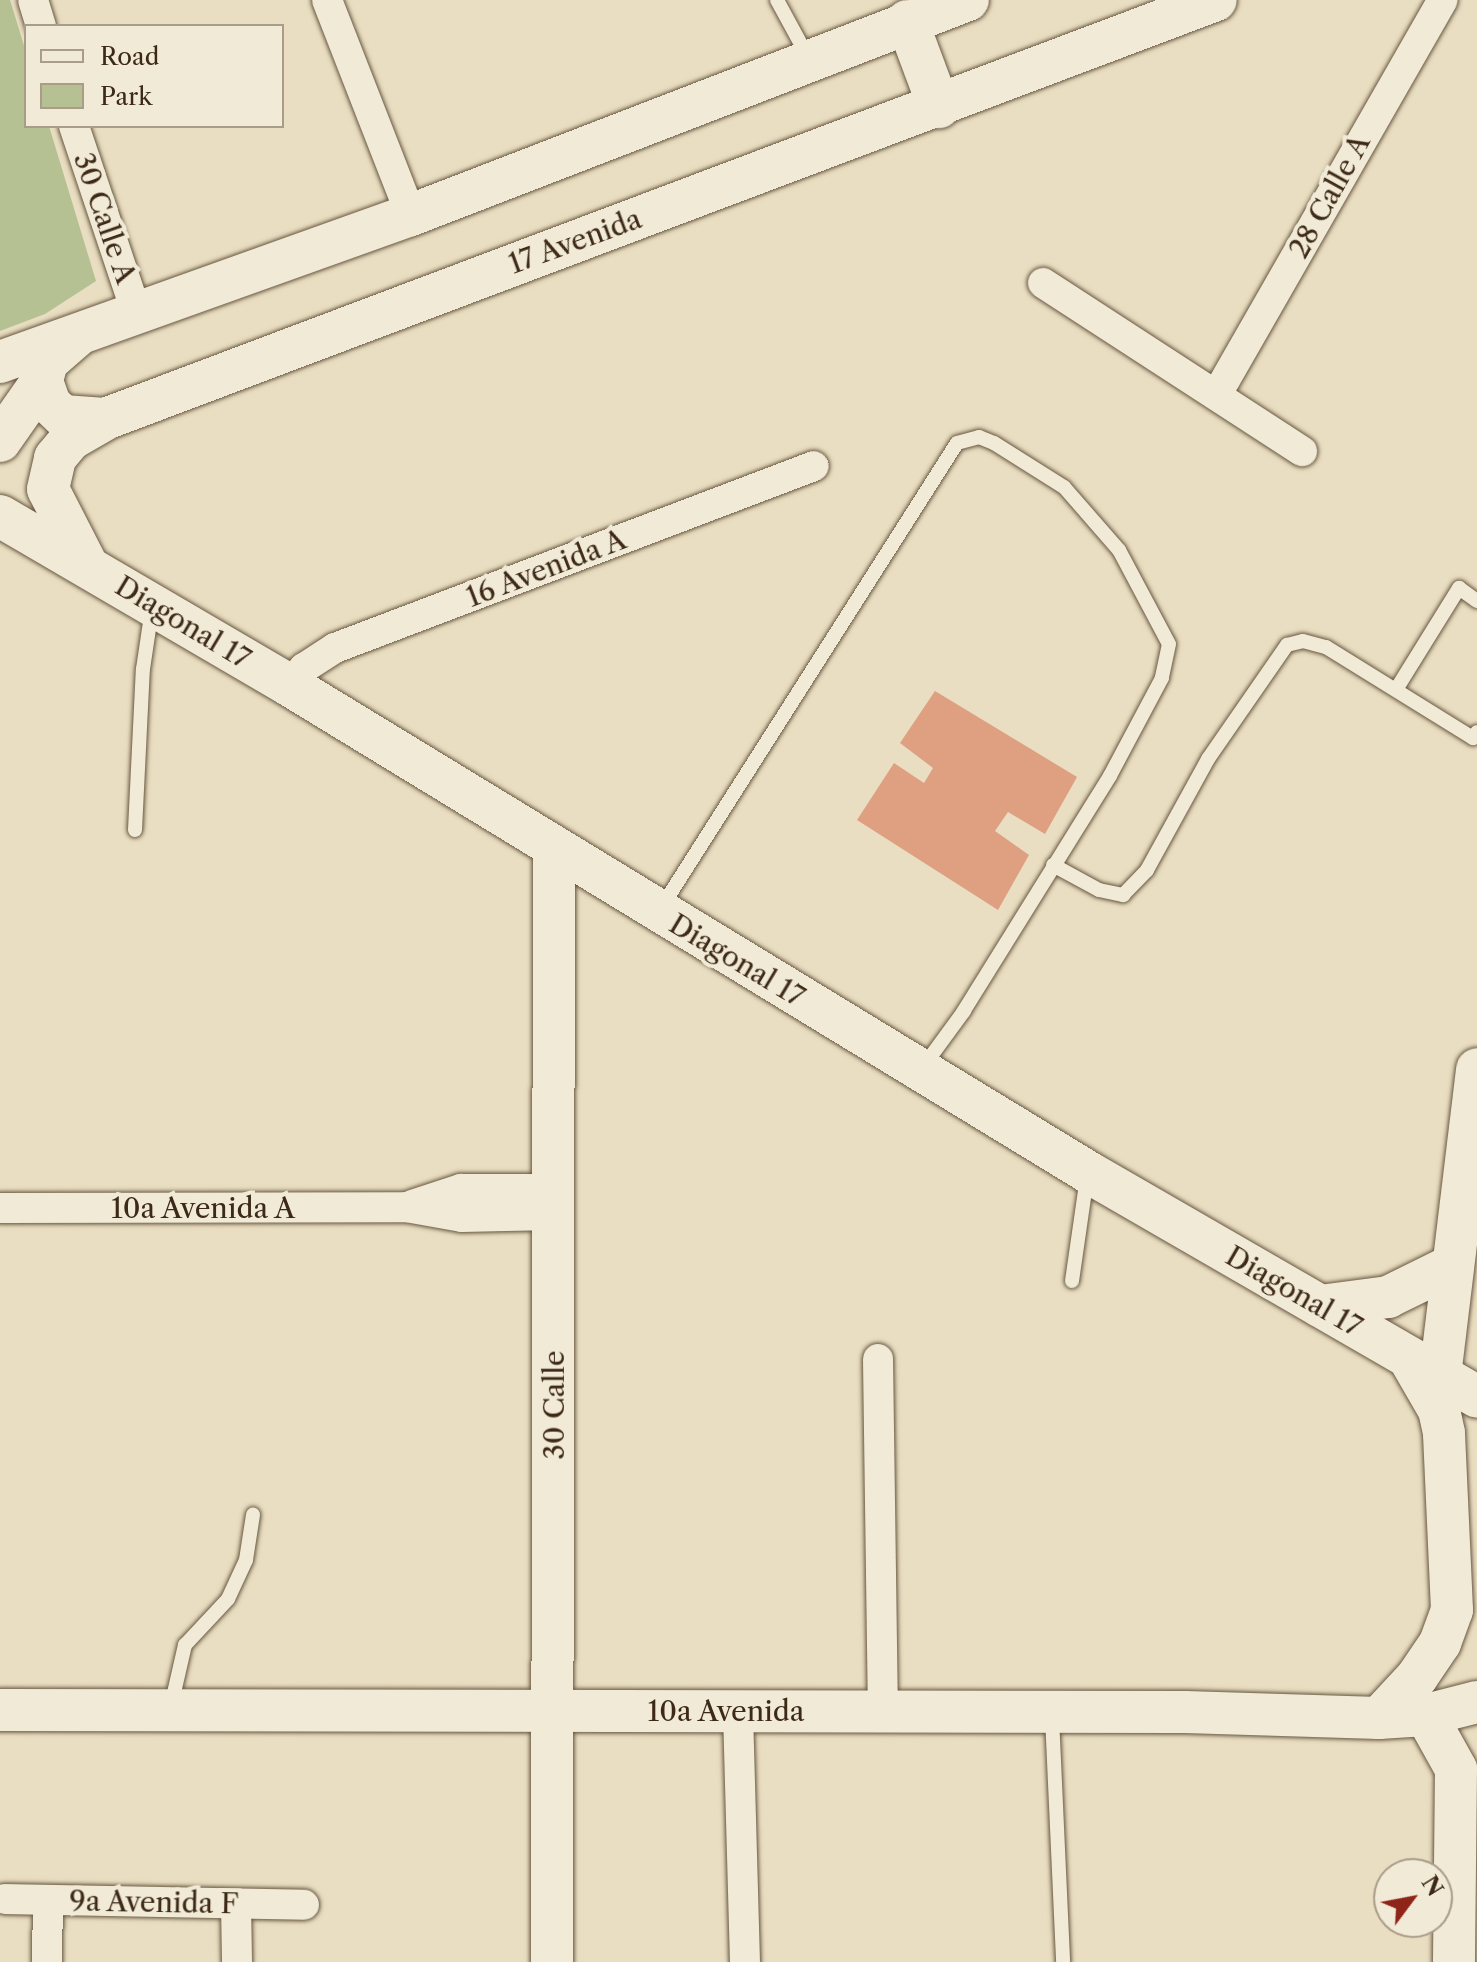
<!DOCTYPE html>
<html>
<head>
<meta charset="utf-8">
<style>
  body { margin:0 }
  #map { position:relative; width:1477px; height:1962px; overflow:hidden; background:#e9dec1; font-family:"Libre Caslon Text",serif }
  div>[style] { position:absolute }
  [style*='--x'] { left:calc(var(--x)*1px); top:calc(var(--y)*1px); width:calc(var(--w)*1px); rotate:calc(var(--a)*1deg) }
  .green>* { inset:0; background:#b6c193 }
  .building>* { inset:0; background:#dea081 }
  .roads { filter:drop-shadow(0 0 2px #685741) drop-shadow(0 0 2px #685741) }
  .lane>* { height:14px; margin:-7px; padding:0 7px; transform-origin:7px; border-radius:7px; background:#f1ead7 }
  .street>* { height:30px; margin:-15px; padding:0 15px; transform-origin:15px; border-radius:15px; background:#f1ead7 }
  .secondary>* { height:42px; margin:-21px; padding:0 21px; transform-origin:21px; border-radius:21px; background:#f1ead7 }
  span { translate:-50% -50%; white-space:nowrap; text-align:center; line-height:1.15; -webkit-text-stroke:8px #f1ead7; paint-order:stroke }
  .street-label { font-size:28px; color:#3d2a16 }
  .legend { position:absolute; left:24px; top:24px; width:260px; height:104px; box-sizing:border-box; background:#f1ead7; border:2px solid #a99d8a; margin:0; padding:10px 14px; list-style:none; font-size:24px; color:#3d2a16 }
  .legend li { display:flex; align-items:center; gap:16px; height:40px }
  .legend b { width:40px; border:2px solid #a99d8a }
  .north { position:absolute; left:1373px; top:1858px; width:80px; height:80px; box-sizing:border-box; background:#f1ead7; border:2px solid #a99d8a; border-radius:50%; rotate:58deg; font-size:22px; font-weight:700; line-height:32px; text-align:center; color:#3d2a16 }
  .north::after { content:''; display:block; margin:auto; width:28px; height:36px; background:#8f2418; clip-path:polygon(50% 0,100% 100%,50% 72%,0 100%) }
</style>
</head>
<body>
<div id="map">
  <div class="green">
    <div style="clip-path:polygon(0 0,10px 0,26px 52px,26px 126px,49px 126px,96px 281px,45px 314px,0 331px)"></div>
  </div>
  <div class="building">
    <div style="clip-path:polygon(935px 691px,1077px 777px,1045px 834px,1008px 812px,995px 831px,1029px 855px,998px 910px,857px 820px,894px 763px,924px 783px,933px 768px,900px 743px)"></div>
  </div>
  <div class="roads">
    <div class="lane">
      <div style="--x:777;--y:0;--w:67;--a:61.5"></div>
      <div style="--x:1397;--y:688;--w:118;--a:-58.2"></div>
      <div style="--x:1459;--y:588;--w:22;--a:36"></div>
      <div style="--x:135;--y:830;--w:161;--a:-87.2"></div>
      <div style="--x:143;--y:669;--w:61;--a:-81.5"></div>
      <div style="--x:1053;--y:865;--w:52;--a:28.5"></div>
      <div style="--x:1099;--y:890;--w:25;--a:12"></div>
      <div style="--x:1123;--y:895;--w:35;--a:-46"></div>
      <div style="--x:1147;--y:870;--w:127;--a:-61.2"></div>
      <div style="--x:1208;--y:759;--w:139;--a:-55.3"></div>
      <div style="--x:1287;--y:645;--w:16;--a:-14"></div>
      <div style="--x:1303;--y:641;--w:24;--a:15"></div>
      <div style="--x:1326;--y:647;--w:173;--a:31.8"></div>
      <div style="--x:1473;--y:738;--w:7;--a:-56"></div>
      <div style="--x:661;--y:908;--w:551;--a:-57.52"></div>
      <div style="--x:957;--y:443;--w:23;--a:-15"></div>
      <div style="--x:979;--y:437;--w:16;--a:22"></div>
      <div style="--x:994;--y:443;--w:83;--a:32.2"></div>
      <div style="--x:1064;--y:487;--w:84;--a:48.9"></div>
      <div style="--x:1119;--y:550;--w:106;--a:62"></div>
      <div style="--x:1169;--y:644;--w:35;--a:102"></div>
      <div style="--x:1162;--y:678;--w:111;--a:118"></div>
      <div style="--x:1110;--y:776;--w:277;--a:121.9"></div>
      <div style="--x:964;--y:1011;--w:69;--a:126.2"></div>
      <div style="--x:1072;--y:1281;--w:105;--a:-81.8"></div>
      <div style="--x:171;--y:1706;--w:63;--a:-77.1"></div>
      <div style="--x:185;--y:1645;--w:63;--a:-46.9"></div>
      <div style="--x:228;--y:1599;--w:43;--a:-65.2"></div>
      <div style="--x:246;--y:1560;--w:46;--a:-81.2"></div>
      <div style="--x:1052;--y:1717;--w:245;--a:87.4"></div>
    </div>
    <div class="street">
      <div style="--x:33;--y:0;--w:27;--a:73"></div>
      <div style="--x:327;--y:0;--w:231;--a:68.7"></div>
      <div style="--x:74;--y:126;--w:195;--a:71.5"></div>
      <div style="--x:1043;--y:283;--w:309;--a:33"></div>
      <div style="--x:1217;--y:394;--w:454;--a:-60.2"></div>
      <div style="--x:289;--y:685;--w:23;--a:-49"></div>
      <div style="--x:304;--y:668;--w:37;--a:-33"></div>
      <div style="--x:335;--y:648;--w:512;--a:-20.8"></div>
      <div style="--x:412;--y:1205;--w:52;--a:-18.1"></div>
      <div style="--x:461;--y:1189;--w:93;--a:0"></div>
      <div style="--x:0;--y:1208;--w:406;--a:-0.1"></div>
      <div style="--x:406;--y:1207;--w:57;--a:10.1"></div>
      <div style="--x:462;--y:1217;--w:93;--a:-1.2"></div>
      <div style="--x:878;--y:1359;--w:353;--a:89.2"></div>
      <div style="--x:738;--y:1712;--w:250;--a:88.4"></div>
      <div style="--x:5;--y:1899;--w:299;--a:1.1"></div>
      <div style="--x:236;--y:1904;--w:58;--a:89"></div>
      <div style="--x:47;--y:1962;--w:62;--a:-89.1"></div>
    </div>
    <div class="secondary">
      <div style="--x:907;--y:21;--w:92;--a:69.6"></div>
      <div style="--x:77;--y:336;--w:40;--a:139"></div>
      <div style="--x:47;--y:362;--w:20;--a:105"></div>
      <div style="--x:42;--y:381;--w:24;--a:71"></div>
      <div style="--x:50;--y:404;--w:18;--a:43"></div>
      <div style="--x:63;--y:416;--w:42;--a:4.1"></div>
      <div style="--x:0;--y:362;--w:436;--a:-19.7"></div>
      <div style="--x:411;--y:215;--w:597;--a:-21.11"></div>
      <div style="--x:0;--y:441;--w:73;--a:-55"></div>
      <div style="--x:0;--y:516;--w:335;--a:30.3"></div>
      <div style="--x:289;--y:685;--w:936;--a:31.36"></div>
      <div style="--x:1088;--y:1172;--w:449;--a:30"></div>
      <div style="--x:87;--y:565;--w:85;--a:-117.2"></div>
      <div style="--x:48;--y:489;--w:32;--a:-77"></div>
      <div style="--x:55;--y:458;--w:25;--a:-50"></div>
      <div style="--x:71;--y:439;--w:39;--a:-30"></div>
      <div style="--x:105;--y:419;--w:1187;--a:-20.66"></div>
      <div style="--x:1320;--y:1306;--w:69;--a:-7.5"></div>
      <div style="--x:1388;--y:1297;--w:70;--a:-26.2"></div>
      <div style="--x:1440;--y:1376;--w:309;--a:-83.1"></div>
      <div style="--x:0;--y:1710;--w:1185;--a:0.1"></div>
      <div style="--x:1185;--y:1712;--w:194;--a:1.8"></div>
      <div style="--x:1379;--y:1718;--w:47;--a:-3.7"></div>
      <div style="--x:1426;--y:1715;--w:53;--a:-14.3"></div>
      <div style="--x:1426;--y:1715;--w:62;--a:60.9"></div>
      <div style="--x:1456;--y:1769;--w:193;--a:90.6"></div>
      <div style="--x:1379;--y:1718;--w:56;--a:-47.2"></div>
      <div style="--x:1417;--y:1677;--w:41;--a:-55.9"></div>
      <div style="--x:1440;--y:1643;--w:35;--a:-70"></div>
      <div style="--x:1452;--y:1610;--w:177;--a:-92.6"></div>
      <div style="--x:1444;--y:1433;--w:24;--a:-102"></div>
      <div style="--x:1439;--y:1410;--w:58;--a:-120.1"></div>
      <div style="--x:552;--y:1962;--w:1113;--a:-89.9"></div>
    </div>
  </div>
  <div class="street-label">
    <span style="left:1329px;top:196px;rotate:-61deg">28 Calle A</span>
    <span style="left:105px;top:218px;rotate:71deg">30 Calle A</span>
    <span style="left:575px;top:241px;rotate:-20deg">17 Avenida</span>
    <span style="left:546px;top:568px;rotate:-21deg">16 Avenida A</span>
    <span style="left:183px;top:622px;rotate:31deg">Diagonal 17</span>
    <span style="left:737px;top:960px;rotate:31deg">Diagonal 17</span>
    <span style="left:203px;top:1208px">10a Avenida A</span>
    <span style="left:1294px;top:1291px;rotate:30deg">Diagonal 17</span>
    <span style="left:554px;top:1405px;rotate:-90deg">30 Calle</span>
    <span style="left:726px;top:1711px">10a Avenida</span>
    <span style="left:154px;top:1902px;rotate:1deg">9a Avenida F</span>
  </div>
  <ul class="legend">
  <li><b style="height:10px;background:#f1ead7"></b>Road</li>
  <li><b style="height:22px;background:#b6c193"></b>Park</li>
  </ul>
  <div class="north">N</div>
</div>
</body>
</html>
